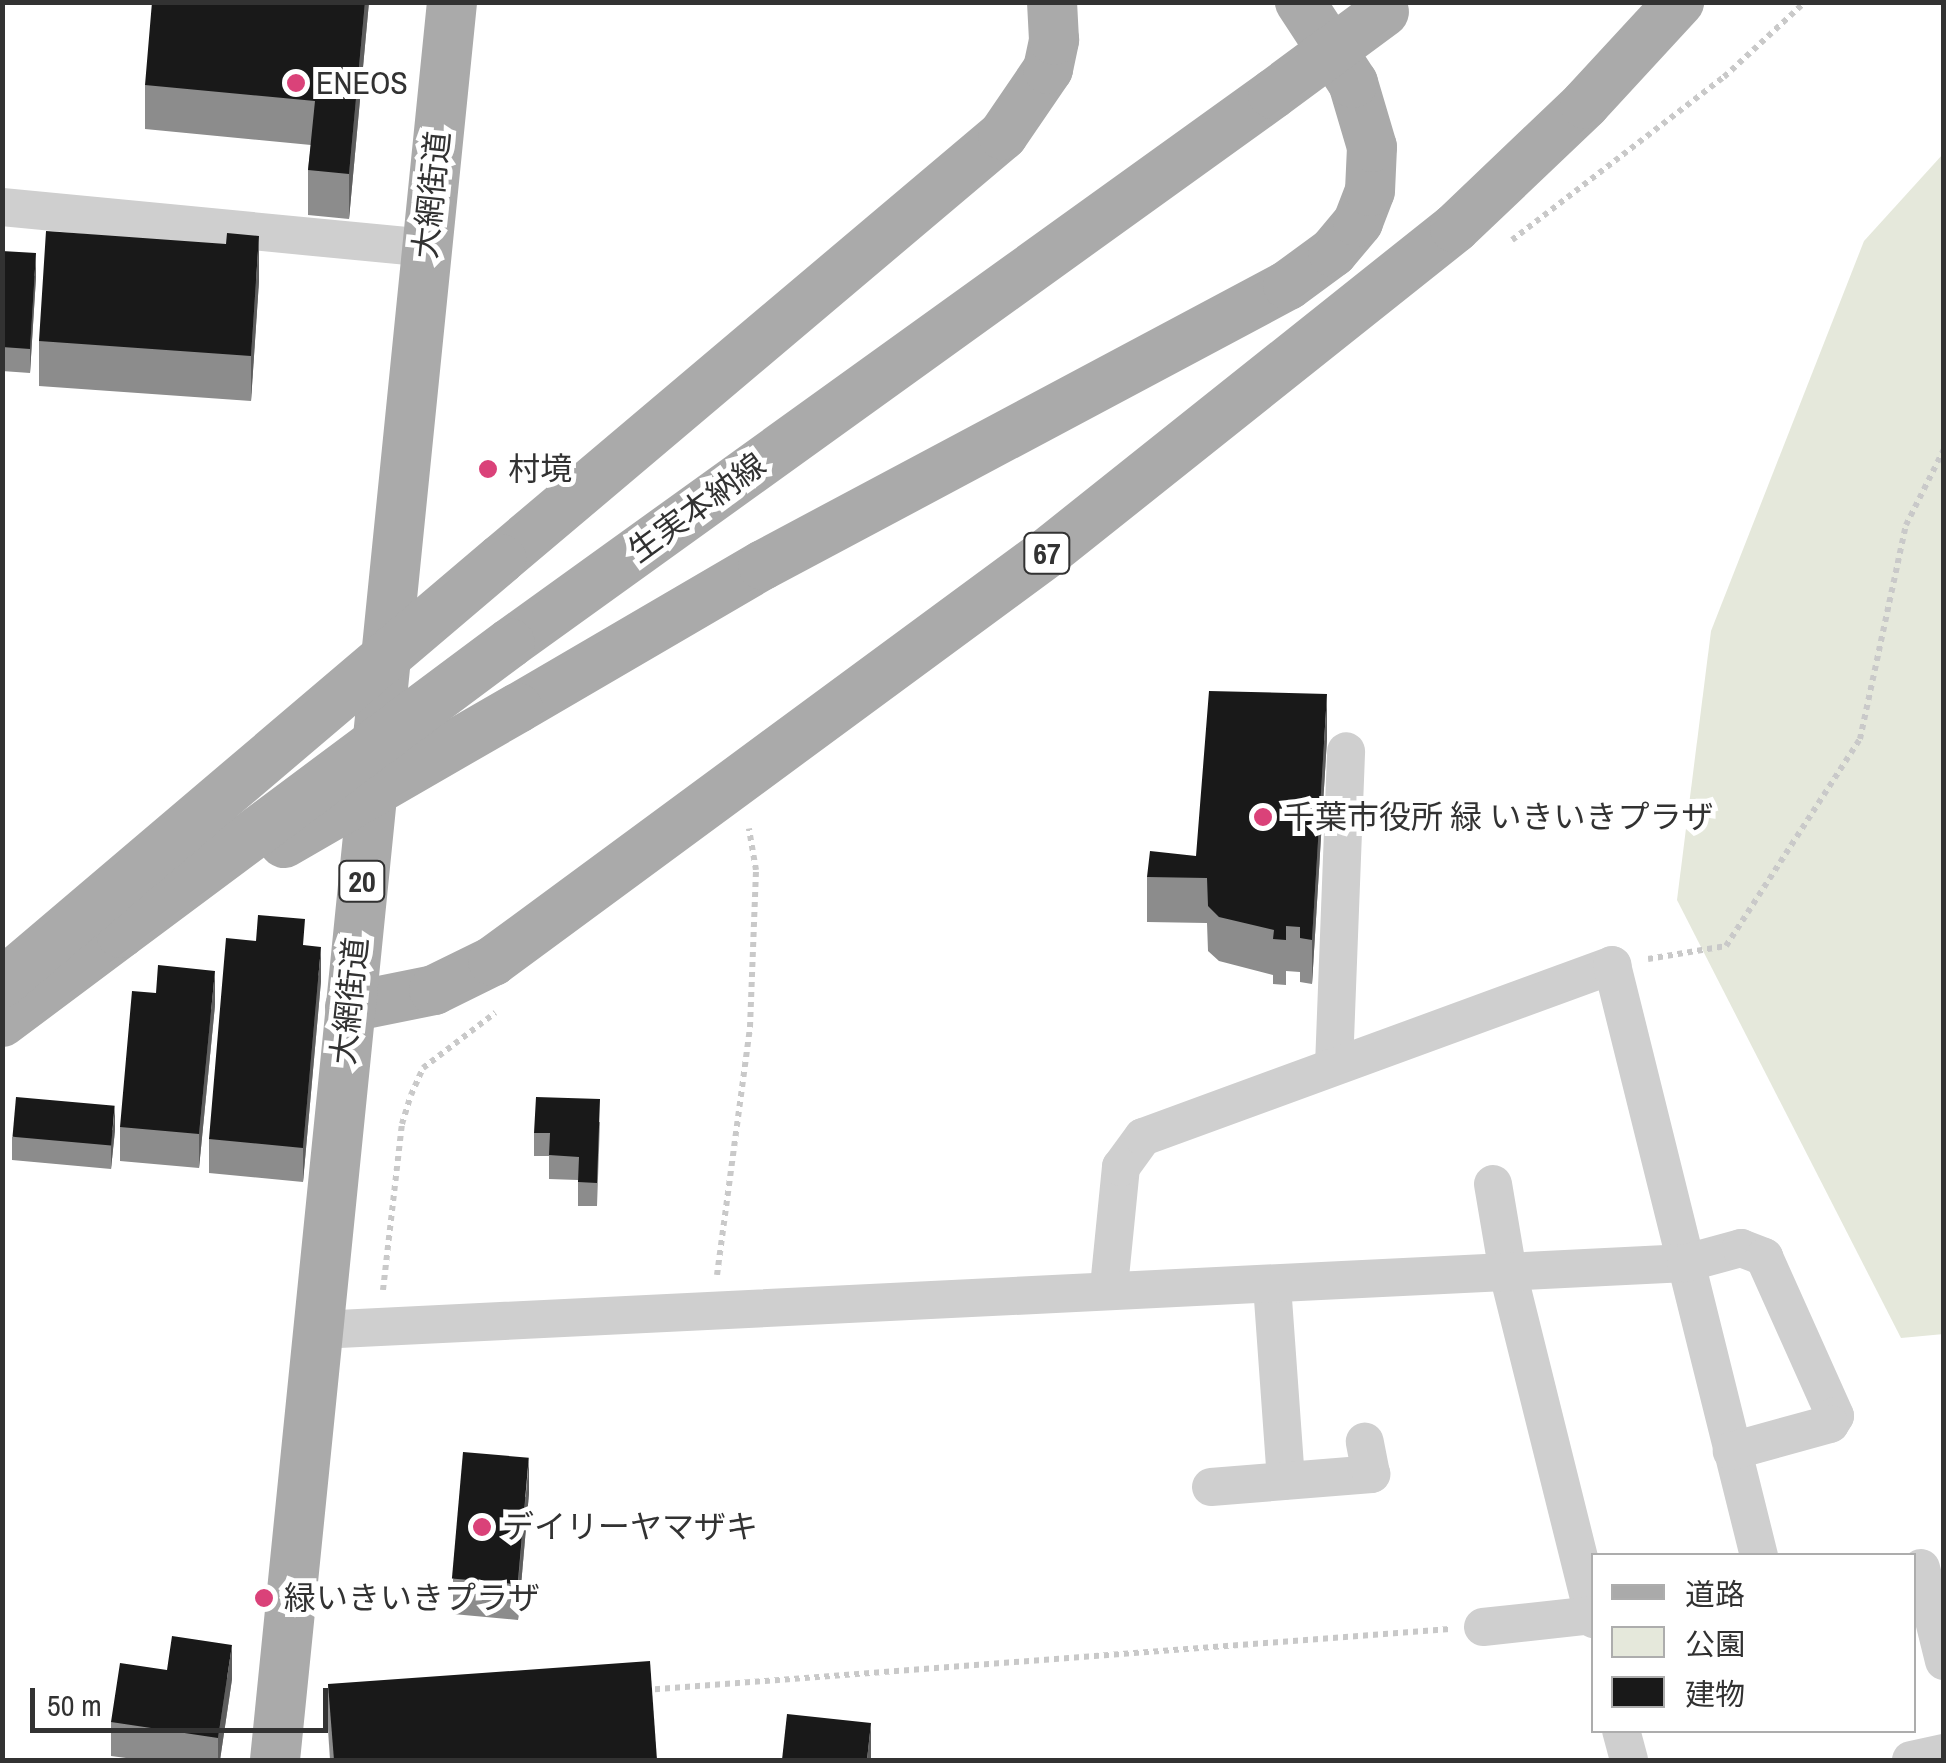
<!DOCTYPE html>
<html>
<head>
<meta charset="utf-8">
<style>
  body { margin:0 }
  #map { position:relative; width:1946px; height:1763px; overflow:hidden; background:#fff; font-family:"Archivo Narrow","Noto Sans JP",sans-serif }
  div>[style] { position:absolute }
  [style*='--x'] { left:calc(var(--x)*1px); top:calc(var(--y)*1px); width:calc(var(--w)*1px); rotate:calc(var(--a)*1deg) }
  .green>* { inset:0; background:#e5e8db }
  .path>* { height:6px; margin-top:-3px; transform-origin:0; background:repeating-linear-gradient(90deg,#c9c9c9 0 5px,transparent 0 10px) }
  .minor>* { height:38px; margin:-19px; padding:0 19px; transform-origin:19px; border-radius:19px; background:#cfcfcf }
  .major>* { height:50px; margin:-25px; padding:0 25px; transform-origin:25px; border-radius:25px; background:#aaa }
  .major-bridge>* { height:50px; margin:-25px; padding:0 25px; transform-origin:25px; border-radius:25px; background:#aaa }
  .wall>* { inset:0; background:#8c8c8c }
  .shaded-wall>* { inset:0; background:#5e5e5e }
  .building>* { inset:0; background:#191919; transform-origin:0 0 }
  .dots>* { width:28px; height:28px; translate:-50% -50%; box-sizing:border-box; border:5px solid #fff; border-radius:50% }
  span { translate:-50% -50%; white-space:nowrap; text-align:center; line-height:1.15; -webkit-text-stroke:10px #fff; paint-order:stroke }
  .shield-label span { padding:2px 8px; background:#fff; border:2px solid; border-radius:8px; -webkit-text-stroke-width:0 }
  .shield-label { font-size:30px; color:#323232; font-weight:700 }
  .poi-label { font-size:32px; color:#323232 }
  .left { translate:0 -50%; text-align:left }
  .street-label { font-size:32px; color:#323232 }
  .frame { position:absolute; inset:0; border:5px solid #323232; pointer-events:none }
  .legend { position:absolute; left:1591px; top:1553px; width:325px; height:180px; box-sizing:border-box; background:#fff; border:2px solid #adadad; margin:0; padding:12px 18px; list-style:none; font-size:30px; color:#323232 }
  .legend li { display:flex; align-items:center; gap:20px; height:50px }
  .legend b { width:50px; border:2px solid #adadad }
  .scale { position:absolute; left:30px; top:1688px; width:298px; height:45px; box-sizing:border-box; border:5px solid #323232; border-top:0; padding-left:12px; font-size:30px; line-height:35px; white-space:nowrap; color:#323232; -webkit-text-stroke:8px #fff; paint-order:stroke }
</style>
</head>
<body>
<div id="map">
  <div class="green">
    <div style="clip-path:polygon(1943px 154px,1944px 1334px,1901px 1338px,1677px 900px,1711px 631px,1864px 241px)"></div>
  </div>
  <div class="path">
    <div style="--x:1512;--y:240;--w:267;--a:-37.6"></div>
    <div style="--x:1724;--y:77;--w:110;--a:-42.8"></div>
    <div style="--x:1648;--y:959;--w:79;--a:-9.5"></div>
    <div style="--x:1726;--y:946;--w:247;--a:-57.1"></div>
    <div style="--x:1860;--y:739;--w:219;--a:-77.9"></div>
    <div style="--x:1906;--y:525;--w:85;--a:-63.4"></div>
    <div style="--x:717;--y:1275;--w:250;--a:-82.4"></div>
    <div style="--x:750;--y:1027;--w:157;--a:-87.8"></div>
    <div style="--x:756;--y:870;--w:42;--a:-99.7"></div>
    <div style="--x:383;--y:1290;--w:167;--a:-83.5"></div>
    <div style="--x:402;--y:1124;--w:30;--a:-73"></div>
    <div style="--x:411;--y:1095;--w:30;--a:-66"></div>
    <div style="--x:423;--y:1068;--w:91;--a:-37.4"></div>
    <div style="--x:645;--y:1690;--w:807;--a:-4.33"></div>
  </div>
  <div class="minor">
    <div style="--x:2;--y:207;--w:427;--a:5.5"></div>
    <div style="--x:1334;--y:1066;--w:315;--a:-87.8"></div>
    <div style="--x:1493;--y:1184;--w:90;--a:80.4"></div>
    <div style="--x:1508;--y:1273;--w:357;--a:76"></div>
    <div style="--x:1272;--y:1285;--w:196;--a:85.9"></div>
    <div style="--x:1109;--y:1287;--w:121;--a:-84.3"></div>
    <div style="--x:1121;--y:1167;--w:37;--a:-54"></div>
    <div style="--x:1143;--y:1137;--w:500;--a:-20.1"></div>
    <div style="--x:1612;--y:965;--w:609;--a:76.03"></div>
    <div style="--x:318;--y:1330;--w:1370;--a:-2.8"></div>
    <div style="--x:1686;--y:1263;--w:57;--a:-15.3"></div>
    <div style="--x:1741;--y:1248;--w:25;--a:21"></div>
    <div style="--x:1764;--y:1257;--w:174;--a:65.9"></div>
    <div style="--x:1835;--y:1416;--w:9;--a:122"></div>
    <div style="--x:1830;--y:1424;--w:102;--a:164.6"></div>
    <div style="--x:1211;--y:1487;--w:161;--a:-4.6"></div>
    <div style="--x:1371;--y:1474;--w:33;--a:-101"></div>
    <div style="--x:1921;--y:1568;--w:96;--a:76.1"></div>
    <div style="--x:1483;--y:1627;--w:112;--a:-6.2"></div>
    <div style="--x:1621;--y:1730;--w:31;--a:75"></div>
    <div style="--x:1911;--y:1760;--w:34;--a:-12"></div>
  </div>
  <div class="major">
    <div style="--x:501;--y:559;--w:657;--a:-40.19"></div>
    <div style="--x:1003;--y:135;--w:80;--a:-55.7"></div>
    <div style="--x:1048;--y:69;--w:30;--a:-78"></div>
    <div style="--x:1054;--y:40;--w:38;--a:-93"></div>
    <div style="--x:510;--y:643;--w:940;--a:-35.74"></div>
    <div style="--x:518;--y:708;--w:284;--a:-30.3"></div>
    <div style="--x:763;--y:565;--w:595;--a:-28.07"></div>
    <div style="--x:1288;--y:285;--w:56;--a:-36.3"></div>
    <div style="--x:1333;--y:252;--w:39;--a:-50"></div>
    <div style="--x:1358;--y:222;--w:33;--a:-69"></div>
    <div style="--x:1370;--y:191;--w:44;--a:-87.4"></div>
    <div style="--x:1372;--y:147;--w:67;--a:-106.5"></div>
    <div style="--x:1353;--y:83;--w:97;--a:-123.2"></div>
    <div style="--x:350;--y:1007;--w:86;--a:-11.4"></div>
    <div style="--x:434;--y:990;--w:66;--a:-26.2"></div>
    <div style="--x:493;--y:961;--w:688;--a:-36.37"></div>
    <div style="--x:1047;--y:553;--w:522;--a:-38.54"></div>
    <div style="--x:1455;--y:228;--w:180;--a:-43.6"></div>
    <div style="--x:1585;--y:104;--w:139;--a:-47.3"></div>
    <div style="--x:2;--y:1022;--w:149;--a:-36.8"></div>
    <div style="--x:275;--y:1760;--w:1767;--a:-84.25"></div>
  </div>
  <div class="major-bridge">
    <div style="--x:1273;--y:94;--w:138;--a:-36.5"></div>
    <div style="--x:284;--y:843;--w:270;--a:-30"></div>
    <div style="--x:121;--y:933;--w:485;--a:-36.7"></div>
    <div style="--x:2;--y:983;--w:655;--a:-40.35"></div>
  </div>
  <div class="wall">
    <div style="clip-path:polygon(369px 2px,349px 219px,308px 215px,308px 170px,311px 145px,145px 129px,145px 85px)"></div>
    <div style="clip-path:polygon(2px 251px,36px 277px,30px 373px,2px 371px)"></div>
    <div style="clip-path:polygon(259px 281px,251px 401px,39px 386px,39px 341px)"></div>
    <div style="clip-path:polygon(1327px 739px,1312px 984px,1300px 982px,1300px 972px,1286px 971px,1286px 985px,1273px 984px,1273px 975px,1219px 961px,1208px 951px,1207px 923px,1147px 922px,1147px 877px,1196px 856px)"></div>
    <div style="clip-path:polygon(305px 945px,321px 981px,303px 1182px,209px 1173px,209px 1139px)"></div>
    <div style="clip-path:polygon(215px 1005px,199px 1168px,120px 1161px,120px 1127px)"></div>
    <div style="clip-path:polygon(600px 1122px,597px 1206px,578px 1206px,578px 1180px,549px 1179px,549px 1156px,534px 1156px,534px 1133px)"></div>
    <div style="clip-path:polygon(115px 1130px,111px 1169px,12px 1160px,12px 1137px)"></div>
    <div style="clip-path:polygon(529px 1493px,518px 1620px,453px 1614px,453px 1579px)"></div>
    <div style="clip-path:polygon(167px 1670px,232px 1679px,220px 1760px,141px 1760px,111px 1756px,111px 1722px)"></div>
    <div style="clip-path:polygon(328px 1684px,657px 1760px,330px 1760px,328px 1729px)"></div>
  </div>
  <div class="shaded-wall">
    <div style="clip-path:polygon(365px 2px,369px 2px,349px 219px,349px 174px)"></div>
    <div style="clip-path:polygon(259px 236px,259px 281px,251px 401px,251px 356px)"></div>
    <div style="clip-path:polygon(36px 253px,36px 277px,30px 373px,30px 349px)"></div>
    <div style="clip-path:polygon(1327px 694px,1327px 739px,1312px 984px,1312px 940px)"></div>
    <div style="clip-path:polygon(321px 947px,321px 981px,303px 1182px,303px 1148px)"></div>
    <div style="clip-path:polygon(215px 971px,215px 1005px,199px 1168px,199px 1134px)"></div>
    <div style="clip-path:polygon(115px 1106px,115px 1130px,111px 1169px,111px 1146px)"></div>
    <div style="clip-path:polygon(529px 1458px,529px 1493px,518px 1620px,518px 1585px)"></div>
    <div style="clip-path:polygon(232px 1645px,232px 1679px,220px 1760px,218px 1760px,218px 1738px)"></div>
    <div style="clip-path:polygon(871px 1723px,871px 1760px,867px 1760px)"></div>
  </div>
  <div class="building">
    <div style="clip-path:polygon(152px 2px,365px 2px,349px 174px,308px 170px,315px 101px,145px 85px)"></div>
    <div style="clip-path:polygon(46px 231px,226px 244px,227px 233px,259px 236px,251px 356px,39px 341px)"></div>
    <div style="clip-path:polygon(2px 251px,36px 253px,30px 349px,2px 347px)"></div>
    <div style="clip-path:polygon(1209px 691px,1327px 694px,1312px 940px,1300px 938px,1300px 927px,1286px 926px,1286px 940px,1273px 939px,1274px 930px,1219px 917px,1208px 906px,1207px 878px,1147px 877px,1150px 851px,1196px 856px)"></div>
    <div style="clip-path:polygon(258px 915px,305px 919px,303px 945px,321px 947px,303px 1148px,209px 1139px,226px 938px,256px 941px)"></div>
    <div style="clip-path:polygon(158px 965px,215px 971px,199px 1134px,120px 1127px,132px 991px,156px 993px)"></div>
    <div style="left:16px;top:1097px;width:99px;height:40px;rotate:5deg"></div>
    <div style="clip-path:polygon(536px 1097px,600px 1099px,597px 1183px,578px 1182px,579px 1157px,549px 1155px,550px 1133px,534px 1133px)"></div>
    <div style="left:463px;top:1452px;width:66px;height:127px;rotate:5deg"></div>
    <div style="clip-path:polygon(172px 1636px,232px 1645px,218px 1738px,111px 1722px,120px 1663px,167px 1670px)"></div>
    <div style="clip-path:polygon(650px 1661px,657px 1760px,334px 1760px,328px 1684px)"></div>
    <div style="clip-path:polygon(787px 1714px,871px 1723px,867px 1760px,782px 1760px)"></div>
  </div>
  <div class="dots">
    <div style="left:296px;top:83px;background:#da4279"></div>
    <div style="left:488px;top:469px;background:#da4279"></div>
    <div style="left:1263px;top:817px;background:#da4279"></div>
    <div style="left:482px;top:1527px;background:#da4279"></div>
    <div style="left:264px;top:1598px;background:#da4279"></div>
  </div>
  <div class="shield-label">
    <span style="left:1047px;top:553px">67</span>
    <span style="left:362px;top:881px">20</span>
  </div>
  <div class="poi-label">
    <span class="left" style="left:316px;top:83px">ENEOS</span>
    <span class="left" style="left:508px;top:469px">村境</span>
    <span class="left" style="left:1283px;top:817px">千葉市役所 緑 いきいきプラザ</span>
    <span class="left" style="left:502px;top:1527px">デイリーヤマザキ</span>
    <span class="left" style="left:284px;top:1598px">緑いきいきプラザ</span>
  </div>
  <div class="street-label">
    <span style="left:432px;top:195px;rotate:-84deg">大網街道</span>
    <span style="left:697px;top:508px;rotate:-36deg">生実本納線</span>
    <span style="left:350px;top:1001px;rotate:-84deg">大網街道</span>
  </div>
  <div class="frame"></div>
  <ul class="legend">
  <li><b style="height:12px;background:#aaa"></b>道路</li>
  <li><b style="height:28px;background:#e5e8db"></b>公園</li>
  <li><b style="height:28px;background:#191919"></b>建物</li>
  </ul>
  <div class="scale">50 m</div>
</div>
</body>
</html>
